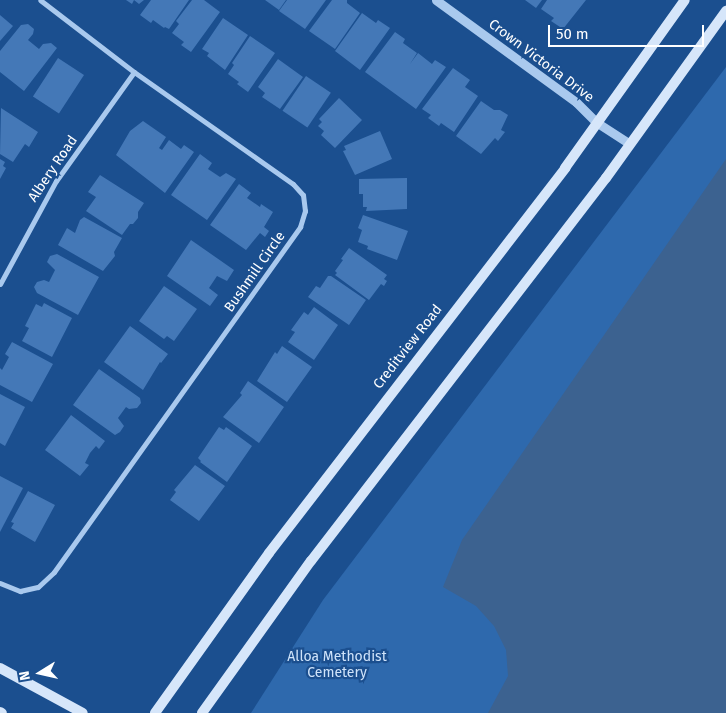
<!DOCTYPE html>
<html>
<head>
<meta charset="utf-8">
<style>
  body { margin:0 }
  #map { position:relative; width:726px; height:713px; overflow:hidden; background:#1b4f8f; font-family:"Fira Sans",sans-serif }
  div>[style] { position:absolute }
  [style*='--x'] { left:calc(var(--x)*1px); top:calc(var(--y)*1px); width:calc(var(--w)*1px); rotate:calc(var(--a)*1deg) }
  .green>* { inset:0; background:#2e69ad }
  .water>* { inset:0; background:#3c6290 }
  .building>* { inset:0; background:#4478b7; transform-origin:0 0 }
  .minor>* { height:5px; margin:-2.5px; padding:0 2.5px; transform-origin:2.5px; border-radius:2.5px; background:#a9c9ee }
  .tertiary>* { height:9px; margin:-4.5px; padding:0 4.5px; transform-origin:4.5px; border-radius:4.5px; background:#a9c9ee }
  .secondary>* { height:10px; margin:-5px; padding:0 5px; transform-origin:5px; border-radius:5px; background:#d6e6fa }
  span { translate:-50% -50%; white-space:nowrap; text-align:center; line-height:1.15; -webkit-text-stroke:4.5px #1b4f8f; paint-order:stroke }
  .street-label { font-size:14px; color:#fff }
  .park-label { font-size:14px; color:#cfe3fa }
  .north { position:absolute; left:15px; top:648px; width:50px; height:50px; -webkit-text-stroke:4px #1b4f8f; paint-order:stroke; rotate:260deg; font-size:14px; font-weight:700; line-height:20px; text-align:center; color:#fff }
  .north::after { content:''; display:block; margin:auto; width:18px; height:22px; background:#fff; clip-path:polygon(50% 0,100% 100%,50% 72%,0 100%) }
  .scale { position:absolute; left:548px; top:25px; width:156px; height:22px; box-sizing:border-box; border:2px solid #fff; border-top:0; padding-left:6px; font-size:15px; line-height:18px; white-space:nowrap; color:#fff; -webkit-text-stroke:4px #1b4f8f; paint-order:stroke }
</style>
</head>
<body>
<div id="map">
  <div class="green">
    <div style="clip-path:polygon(726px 67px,726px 713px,251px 713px,323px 600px)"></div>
  </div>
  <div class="water">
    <div style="clip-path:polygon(726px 159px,726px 713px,488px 713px,508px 676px,506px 650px,494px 626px,476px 606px,443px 587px,462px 540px)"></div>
  </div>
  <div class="building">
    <div style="clip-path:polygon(126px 0,144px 0,139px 4px,134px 0,132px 4px)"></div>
    <div style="clip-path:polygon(151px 0,189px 0,169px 29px,165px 27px,164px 28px,153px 20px,151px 23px,140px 15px)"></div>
    <div style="clip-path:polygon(192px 0,204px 0,220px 12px,191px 52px,181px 45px,184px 42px,172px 33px,179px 24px,176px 21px)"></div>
    <div style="clip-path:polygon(265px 0,286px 0,279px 10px)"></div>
    <div style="clip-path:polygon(287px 0,326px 0,305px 29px,279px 11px)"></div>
    <div style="clip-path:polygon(332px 0,347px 0,347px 3px,360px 13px,335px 49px,309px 31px)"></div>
    <div style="clip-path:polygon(525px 0,542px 0,536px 8px)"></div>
    <div style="clip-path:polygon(547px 0,586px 0,563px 29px,551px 21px,554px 18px,541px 9px)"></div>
    <div style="clip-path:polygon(362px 13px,376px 23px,378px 20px,390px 28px,360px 70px,335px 51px)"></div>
    <div style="clip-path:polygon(0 15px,13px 26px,0 41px)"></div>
    <div style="clip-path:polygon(223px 18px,248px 35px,225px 70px,207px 56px,209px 53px,202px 49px)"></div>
    <div style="clip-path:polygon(28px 24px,34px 29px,33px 34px,28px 40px,39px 49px,43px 44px,51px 43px,57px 48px,24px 91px,0 72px,0 51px,21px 25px)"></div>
    <div style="clip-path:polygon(395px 32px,405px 39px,403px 43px,417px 53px,410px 64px,418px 53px,432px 64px,435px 60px,446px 67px,416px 109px,365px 72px)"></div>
    <div style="clip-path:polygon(250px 36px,275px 53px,248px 92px,237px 84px,239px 82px,228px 74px,234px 65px,232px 63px)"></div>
    <div style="left:58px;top:58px;width:31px;height:46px;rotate:33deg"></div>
    <div style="clip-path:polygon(278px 59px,303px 77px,280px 109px,262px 97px,265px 93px,258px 87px)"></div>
    <div style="clip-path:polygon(453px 68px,470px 80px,465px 87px,478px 96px,454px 132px,441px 123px,439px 126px,428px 118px,431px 115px,422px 109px)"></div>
    <div style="left:306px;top:76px;width:30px;height:42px;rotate:34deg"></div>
    <div style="clip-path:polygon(339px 98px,362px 120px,335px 148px,321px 135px,324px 131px,318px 126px,322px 122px,319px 119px)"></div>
    <div style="clip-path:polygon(481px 101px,494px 110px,500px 110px,508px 115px,501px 130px,505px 132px,498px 141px,495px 138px,481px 154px,456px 136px)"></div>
    <div style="clip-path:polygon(1px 108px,38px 132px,29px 147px,25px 144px,13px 162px,0 154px)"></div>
    <div style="clip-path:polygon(143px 121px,166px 137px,154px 156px,159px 148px,162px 150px,169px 140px,181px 149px,184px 145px,194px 152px,165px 193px,116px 155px,130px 131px)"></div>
    <div style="clip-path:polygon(380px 131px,392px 159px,355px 175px,343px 151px,346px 150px,344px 146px)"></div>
    <div style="clip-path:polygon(200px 154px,212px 163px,208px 169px,220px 177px,226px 173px,236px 179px,207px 220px,171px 195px)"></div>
    <div style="clip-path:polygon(0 159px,5px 162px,3px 166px,6px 168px,0 179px)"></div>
    <div style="clip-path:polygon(100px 175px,144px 203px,138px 212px,138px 218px,133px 224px,130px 224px,122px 235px,86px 211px,96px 197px,88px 192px)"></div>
    <div style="clip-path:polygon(407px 178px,407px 209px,366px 211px,367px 207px,363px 207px,363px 194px,359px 194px,359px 179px)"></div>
    <div style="clip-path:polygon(239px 184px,251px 193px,247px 198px,260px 207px,261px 204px,273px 212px,264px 227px,269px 231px,265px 237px,260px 233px,246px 250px,210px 225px)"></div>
    <div style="clip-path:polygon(363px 215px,408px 231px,397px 260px,367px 249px,368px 246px,358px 242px,362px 230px,358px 228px)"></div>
    <div style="clip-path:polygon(84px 217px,122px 238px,114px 252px,115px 256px,103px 271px,58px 245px,67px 228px,75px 233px,80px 220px)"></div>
    <div style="clip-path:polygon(191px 240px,234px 270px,227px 281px,217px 276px,209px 288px,218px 295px,210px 306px,167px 276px)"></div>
    <div style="clip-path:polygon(349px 248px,387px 275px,384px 279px,387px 281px,384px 286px,381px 284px,369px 300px,335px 275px,337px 273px,335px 271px,343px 260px,341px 259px)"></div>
    <div style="clip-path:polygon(57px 254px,99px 277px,78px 315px,37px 293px,34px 287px,37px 282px,44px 280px,49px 282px,55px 270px,47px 262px,50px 256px)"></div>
    <div style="clip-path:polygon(328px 276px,331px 276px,366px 300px,349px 325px,308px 297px,316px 286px,320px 288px)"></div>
    <div style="clip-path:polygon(164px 286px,197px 309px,174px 341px,167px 336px,164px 339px,139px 321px)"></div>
    <div style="clip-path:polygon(44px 303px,72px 318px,52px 357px,22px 341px,29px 328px,25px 326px,36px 304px,42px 307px)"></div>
    <div style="clip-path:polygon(314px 307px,338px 325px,314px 360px,288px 342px,295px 332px,291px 330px,304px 312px,308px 315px)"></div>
    <div style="clip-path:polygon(130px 326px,168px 354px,161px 363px,160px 362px,143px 390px,104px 362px)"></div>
    <div style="clip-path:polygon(12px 342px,53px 364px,32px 402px,0 385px,0 368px,2px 370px,9px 357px,5px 354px)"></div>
    <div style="clip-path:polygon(282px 346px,312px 367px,287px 402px,257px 381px,275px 352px,277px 354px)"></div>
    <div style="clip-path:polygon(99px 369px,140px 398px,141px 403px,137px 408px,129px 409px,126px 407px,118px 418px,124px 426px,120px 432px,115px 435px,73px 405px)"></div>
    <div style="clip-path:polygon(248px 381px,284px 407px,259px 443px,223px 417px,242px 395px,240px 393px)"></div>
    <div style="clip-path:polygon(0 394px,25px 407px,5px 446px,0 443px)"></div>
    <div style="clip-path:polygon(71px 415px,105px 441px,99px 449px,96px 446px,90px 453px,85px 463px,89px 465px,80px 476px,45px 450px)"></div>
    <div style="clip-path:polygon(219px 427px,224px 430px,226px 427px,252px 446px,227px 482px,200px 462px,201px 461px,198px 458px)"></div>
    <div style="clip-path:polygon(195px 465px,225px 486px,199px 521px,170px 500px,176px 492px,174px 490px)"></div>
    <div style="clip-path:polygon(0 476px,23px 488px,0 532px)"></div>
    <div style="clip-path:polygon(28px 491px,55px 505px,35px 542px,11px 528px,14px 523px,11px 522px)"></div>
  </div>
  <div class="minor">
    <div style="--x:0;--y:284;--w:117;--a:-61.5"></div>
    <div style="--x:56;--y:181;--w:134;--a:-54.4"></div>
    <div style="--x:0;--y:583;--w:22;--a:22"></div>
    <div style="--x:20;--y:591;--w:18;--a:-13"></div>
    <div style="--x:38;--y:587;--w:22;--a:-43"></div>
    <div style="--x:54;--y:572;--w:424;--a:-54.5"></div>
    <div style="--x:300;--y:227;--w:17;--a:-73"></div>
    <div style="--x:305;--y:211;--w:16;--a:-97"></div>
    <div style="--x:303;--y:195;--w:15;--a:-132"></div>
    <div style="--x:293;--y:184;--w:194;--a:-144.8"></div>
    <div style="--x:134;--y:72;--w:118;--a:-142.5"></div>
  </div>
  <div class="tertiary">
    <div style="--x:436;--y:0;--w:173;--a:36.1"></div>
    <div style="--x:576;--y:102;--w:28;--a:45"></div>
    <div style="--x:596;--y:122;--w:40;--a:32.9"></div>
  </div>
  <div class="secondary">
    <div style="--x:0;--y:668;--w:94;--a:28.5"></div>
    <div style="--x:0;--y:712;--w:2;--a:27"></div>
    <div style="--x:155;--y:713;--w:196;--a:-54.5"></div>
    <div style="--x:269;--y:553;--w:486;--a:-52.4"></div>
    <div style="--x:565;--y:168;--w:206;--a:-54.5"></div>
    <div style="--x:202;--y:713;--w:187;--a:-54.4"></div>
    <div style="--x:311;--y:561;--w:483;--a:-52.4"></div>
    <div style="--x:606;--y:178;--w:206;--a:-54.3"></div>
  </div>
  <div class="street-label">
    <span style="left:541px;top:61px;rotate:37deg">Crown Victoria Drive</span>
    <span style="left:53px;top:169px;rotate:-56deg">Albery Road</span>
    <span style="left:255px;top:272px;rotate:-55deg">Bushmill Circle</span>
    <span style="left:408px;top:347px;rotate:-52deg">Creditview Road</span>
  </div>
  <div class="park-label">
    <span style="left:337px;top:665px">Alloa Methodist<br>Cemetery</span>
  </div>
  <div class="north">N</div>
  <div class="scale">50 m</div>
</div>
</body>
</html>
